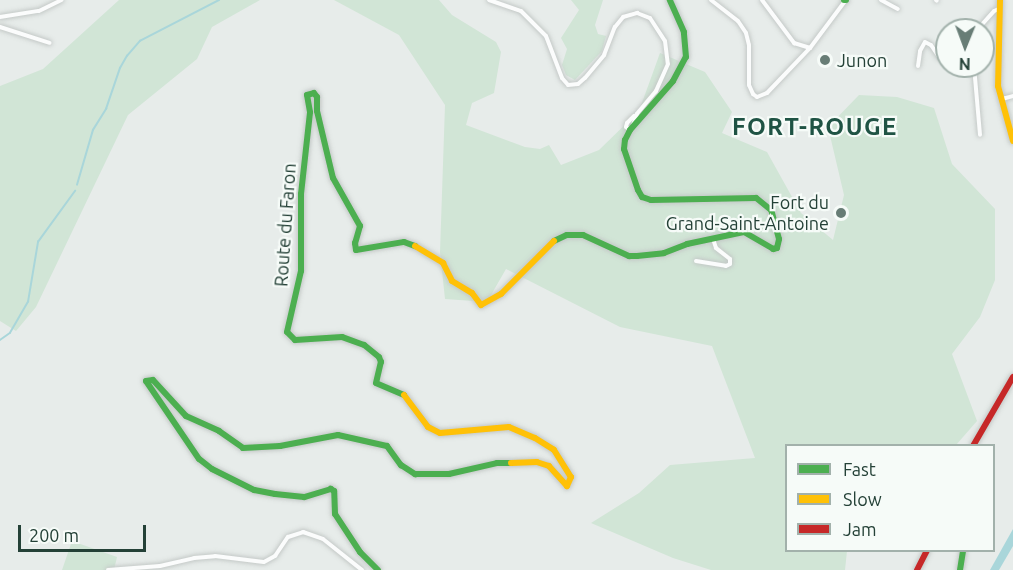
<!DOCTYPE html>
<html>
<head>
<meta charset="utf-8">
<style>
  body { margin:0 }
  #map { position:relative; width:1013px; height:570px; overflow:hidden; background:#e7ecea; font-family:Ubuntu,sans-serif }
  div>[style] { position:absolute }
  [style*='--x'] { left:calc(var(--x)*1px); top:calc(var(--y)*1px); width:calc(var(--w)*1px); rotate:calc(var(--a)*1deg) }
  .green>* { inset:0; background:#d1e5d6 }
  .water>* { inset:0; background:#a9d6da }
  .stream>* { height:1.5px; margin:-0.75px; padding:0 0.75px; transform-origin:0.75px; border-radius:0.75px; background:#a9d6da }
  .roads { filter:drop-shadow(0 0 2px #c4c9c7) drop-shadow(0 0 2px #c4c9c7) }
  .street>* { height:4px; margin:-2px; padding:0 2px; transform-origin:2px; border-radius:2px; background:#fbfcfc }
  .fast>* { height:6px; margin:-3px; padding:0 3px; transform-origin:3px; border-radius:3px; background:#4caf50 }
  .slow>* { height:6px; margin:-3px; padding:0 3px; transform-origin:3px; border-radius:3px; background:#ffc107 }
  .jam>* { height:6px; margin:-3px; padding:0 3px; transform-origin:3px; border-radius:3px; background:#c62828 }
  .dots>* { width:16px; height:16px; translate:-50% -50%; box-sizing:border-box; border:3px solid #f6fbf8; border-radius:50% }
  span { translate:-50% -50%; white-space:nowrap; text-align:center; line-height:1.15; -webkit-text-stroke:4.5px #f6fbf8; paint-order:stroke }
  .poi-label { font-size:18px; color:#244137 }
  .left { translate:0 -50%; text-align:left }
  .right { translate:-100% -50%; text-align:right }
  .street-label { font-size:18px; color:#244137 }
  .district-label { font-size:24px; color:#1f5344; font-weight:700; letter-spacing:1.5px }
  .legend { position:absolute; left:785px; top:444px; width:210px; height:108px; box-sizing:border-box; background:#f6fbf8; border:2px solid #a2b1ab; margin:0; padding:8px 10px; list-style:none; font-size:18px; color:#244137 }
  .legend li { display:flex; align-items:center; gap:12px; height:30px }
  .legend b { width:30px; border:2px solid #a2b1ab }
  .north { position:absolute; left:935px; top:18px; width:60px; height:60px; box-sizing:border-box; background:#f6fbf8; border:2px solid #a2b1ab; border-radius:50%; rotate:181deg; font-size:16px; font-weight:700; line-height:24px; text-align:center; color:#244137 }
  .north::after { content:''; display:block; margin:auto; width:21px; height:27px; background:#687d76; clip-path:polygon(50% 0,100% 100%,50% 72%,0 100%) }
  .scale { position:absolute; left:18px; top:525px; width:128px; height:27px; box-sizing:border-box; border:3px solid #244137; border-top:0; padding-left:8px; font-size:18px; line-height:21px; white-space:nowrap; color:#244137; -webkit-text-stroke:4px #f6fbf8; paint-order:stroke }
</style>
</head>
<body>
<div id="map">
  <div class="green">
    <div style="clip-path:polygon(119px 0,260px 0,212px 27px,197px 59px,128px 115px,36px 307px,16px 331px,0 321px,0 86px,43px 69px)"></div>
    <div style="clip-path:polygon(334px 0,439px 0,452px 15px,496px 42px,501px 52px,494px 93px,472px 103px,466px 125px,525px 147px,540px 149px,549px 145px,561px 165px,599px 150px,639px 111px,660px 53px,705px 72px,732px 112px,722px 133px,767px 152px,801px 213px,833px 240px,844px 195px,828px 127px,859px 95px,897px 97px,934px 108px,952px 164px,995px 209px,995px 280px,980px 317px,952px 354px,977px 421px,956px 445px,786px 446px,786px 550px,847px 551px,845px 570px,711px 570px,673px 558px,591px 523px,639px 493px,670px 465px,755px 458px,712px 346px,620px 327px,506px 269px,487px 302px,445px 299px,440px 252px,445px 105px,399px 35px)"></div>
    <div style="clip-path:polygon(571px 0,603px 0,595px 25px,598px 34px,606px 36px,602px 51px,575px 80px,566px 75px,562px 65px,567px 49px,561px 38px,579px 10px)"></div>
    <div style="clip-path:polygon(72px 541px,117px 557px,114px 570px,62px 570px)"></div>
  </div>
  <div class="water">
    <div style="clip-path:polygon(1013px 529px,1013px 546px,999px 570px,990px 570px)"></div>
  </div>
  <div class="stream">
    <div style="--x:77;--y:185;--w:57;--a:-73.8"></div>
    <div style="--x:93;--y:130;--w:25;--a:-58"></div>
    <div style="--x:106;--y:109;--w:43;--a:-71.1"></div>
    <div style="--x:120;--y:68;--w:14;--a:-60"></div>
    <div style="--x:127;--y:56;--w:20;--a:-49"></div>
    <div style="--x:140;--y:41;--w:89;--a:-27.4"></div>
    <div style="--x:0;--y:340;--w:12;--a:-35"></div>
    <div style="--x:10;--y:333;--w:36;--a:-60"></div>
    <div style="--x:28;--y:302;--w:61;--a:-80.5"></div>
    <div style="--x:38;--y:242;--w:63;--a:-54"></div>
  </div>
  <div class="roads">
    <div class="street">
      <div style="--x:489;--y:0;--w:34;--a:19"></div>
      <div style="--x:521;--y:11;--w:35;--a:45"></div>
      <div style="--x:546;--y:36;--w:45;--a:69.1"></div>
      <div style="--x:562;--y:78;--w:9;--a:49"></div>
      <div style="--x:568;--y:85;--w:10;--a:-6"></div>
      <div style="--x:578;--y:84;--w:9;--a:-41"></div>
      <div style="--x:585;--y:78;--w:30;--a:-50"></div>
      <div style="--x:604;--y:55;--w:30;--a:-69"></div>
      <div style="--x:615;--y:27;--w:13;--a:-51"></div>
      <div style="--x:623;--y:17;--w:15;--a:-16"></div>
      <div style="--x:637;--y:13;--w:14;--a:21"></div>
      <div style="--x:650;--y:18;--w:27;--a:57"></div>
      <div style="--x:665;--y:41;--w:23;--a:83"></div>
      <div style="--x:668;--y:64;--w:30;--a:114"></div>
      <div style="--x:656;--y:91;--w:30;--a:130"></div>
      <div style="--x:637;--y:114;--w:12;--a:110"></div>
      <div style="--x:711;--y:0;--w:34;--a:38"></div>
      <div style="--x:738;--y:21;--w:14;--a:56"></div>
      <div style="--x:746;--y:33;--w:12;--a:76"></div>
      <div style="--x:749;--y:45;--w:40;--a:90"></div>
      <div style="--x:749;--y:85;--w:10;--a:66"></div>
      <div style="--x:753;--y:94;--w:5;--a:37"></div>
      <div style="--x:757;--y:97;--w:11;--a:-22"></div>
      <div style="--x:767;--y:93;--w:62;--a:-46.3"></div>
      <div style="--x:810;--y:48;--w:59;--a:-53.3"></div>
      <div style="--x:762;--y:0;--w:54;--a:53.3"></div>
      <div style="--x:794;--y:43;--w:17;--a:17"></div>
      <div style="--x:881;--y:0;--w:19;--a:28"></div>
      <div style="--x:936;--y:0;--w:1;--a:45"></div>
      <div style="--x:0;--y:17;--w:39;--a:-9"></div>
      <div style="--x:39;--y:11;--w:25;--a:-26"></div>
      <div style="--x:0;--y:27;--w:52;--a:17.7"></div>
      <div style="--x:977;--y:30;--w:25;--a:-48"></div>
      <div style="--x:994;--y:11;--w:5;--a:-22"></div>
      <div style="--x:918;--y:66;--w:15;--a:-82"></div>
      <div style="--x:920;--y:51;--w:10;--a:-61"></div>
      <div style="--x:925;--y:42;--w:7;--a:27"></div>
      <div style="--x:931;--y:45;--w:14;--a:56"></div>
      <div style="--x:939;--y:57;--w:9;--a:21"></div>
      <div style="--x:974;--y:66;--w:69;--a:85"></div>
      <div style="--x:1002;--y:99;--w:11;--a:-15"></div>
      <div style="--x:630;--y:130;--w:5;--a:-143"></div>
      <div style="--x:626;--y:127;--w:4;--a:-76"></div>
      <div style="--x:627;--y:123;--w:10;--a:-45"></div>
      <div style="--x:696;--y:261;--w:30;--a:9"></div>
      <div style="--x:726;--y:266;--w:4;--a:-27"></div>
      <div style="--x:730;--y:264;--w:5;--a:-90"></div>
      <div style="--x:730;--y:259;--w:18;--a:-142"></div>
      <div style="--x:716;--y:248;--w:9;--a:-108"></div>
      <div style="--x:108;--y:570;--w:52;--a:-4.4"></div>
      <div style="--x:160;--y:566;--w:35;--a:-13"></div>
      <div style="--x:194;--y:558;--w:21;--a:-5"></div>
      <div style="--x:215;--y:556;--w:49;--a:7"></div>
      <div style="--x:264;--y:562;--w:13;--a:-29"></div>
      <div style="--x:275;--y:556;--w:23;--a:-56"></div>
      <div style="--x:288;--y:537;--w:16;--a:-18"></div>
      <div style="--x:303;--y:532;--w:21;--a:19"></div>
      <div style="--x:323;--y:539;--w:50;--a:38.5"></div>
    </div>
    <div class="fast">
      <div style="--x:844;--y:0;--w:2;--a:0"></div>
      <div style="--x:554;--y:241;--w:14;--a:-25"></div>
      <div style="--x:567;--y:235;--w:16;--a:0"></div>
      <div style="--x:583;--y:235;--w:51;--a:24.5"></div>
      <div style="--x:629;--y:256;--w:8;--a:0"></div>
      <div style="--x:637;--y:256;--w:27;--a:-6"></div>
      <div style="--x:664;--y:253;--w:25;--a:-21"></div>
      <div style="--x:687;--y:244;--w:58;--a:-11.9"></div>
      <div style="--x:744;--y:232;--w:34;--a:30"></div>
      <div style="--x:773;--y:249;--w:4;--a:-14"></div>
      <div style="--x:777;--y:248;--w:9;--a:-77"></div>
      <div style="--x:779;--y:239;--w:30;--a:-105"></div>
      <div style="--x:771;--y:210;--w:19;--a:-141"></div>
      <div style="--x:756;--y:198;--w:105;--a:178.9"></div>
      <div style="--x:651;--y:200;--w:9;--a:-162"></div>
      <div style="--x:642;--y:197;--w:8;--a:-120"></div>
      <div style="--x:638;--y:190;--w:43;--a:-108.9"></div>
      <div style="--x:624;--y:149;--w:9;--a:-84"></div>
      <div style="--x:625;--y:140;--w:11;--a:-63"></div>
      <div style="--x:630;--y:130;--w:65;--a:-48.7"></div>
      <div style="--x:673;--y:81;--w:27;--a:-62"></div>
      <div style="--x:686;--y:57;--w:25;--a:-95"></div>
      <div style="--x:684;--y:32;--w:35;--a:-114"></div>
      <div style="--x:404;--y:395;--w:30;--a:-157"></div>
      <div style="--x:376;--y:383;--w:22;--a:-77"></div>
      <div style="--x:381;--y:362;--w:5;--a:-112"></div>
      <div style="--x:379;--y:357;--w:19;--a:-141"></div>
      <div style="--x:364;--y:345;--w:23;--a:-160"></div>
      <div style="--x:342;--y:337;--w:47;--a:176.3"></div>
      <div style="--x:295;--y:340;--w:11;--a:-135"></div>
      <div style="--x:287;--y:332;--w:63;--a:-77.1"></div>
      <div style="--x:301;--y:271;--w:77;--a:-90"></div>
      <div style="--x:301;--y:194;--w:82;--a:-83.7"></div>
      <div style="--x:310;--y:112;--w:17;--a:-100"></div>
      <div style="--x:307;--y:95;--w:7;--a:-16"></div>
      <div style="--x:314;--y:93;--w:5;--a:53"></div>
      <div style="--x:317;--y:97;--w:14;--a:90"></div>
      <div style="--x:317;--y:111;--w:69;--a:76.6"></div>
      <div style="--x:333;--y:178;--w:55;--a:60.6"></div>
      <div style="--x:360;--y:226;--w:18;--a:106"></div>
      <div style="--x:355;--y:243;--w:7;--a:82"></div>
      <div style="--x:356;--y:250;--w:49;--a:-9.5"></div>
      <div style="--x:404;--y:242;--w:12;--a:20"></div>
      <div style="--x:378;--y:570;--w:25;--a:-135"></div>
      <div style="--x:360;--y:552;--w:45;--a:-123.3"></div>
      <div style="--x:335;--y:514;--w:23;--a:-92"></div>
      <div style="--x:334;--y:491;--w:4;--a:-146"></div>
      <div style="--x:331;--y:489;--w:28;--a:163"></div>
      <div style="--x:304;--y:497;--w:29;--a:-174"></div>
      <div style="--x:275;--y:494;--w:21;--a:-169"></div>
      <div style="--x:254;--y:490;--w:47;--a:-153.4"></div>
      <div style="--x:212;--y:469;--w:16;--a:-142"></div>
      <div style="--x:199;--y:459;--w:94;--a:-124.2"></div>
      <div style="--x:146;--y:381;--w:7;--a:-8"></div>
      <div style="--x:153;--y:380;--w:49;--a:47.5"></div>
      <div style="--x:186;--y:416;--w:36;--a:24"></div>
      <div style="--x:219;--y:431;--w:29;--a:35"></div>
      <div style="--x:243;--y:448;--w:37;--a:-3"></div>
      <div style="--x:280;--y:446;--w:59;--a:-10.7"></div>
      <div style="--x:338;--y:435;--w:50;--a:12.7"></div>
      <div style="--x:387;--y:446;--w:24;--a:54"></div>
      <div style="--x:401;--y:465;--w:17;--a:33"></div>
      <div style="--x:415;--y:474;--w:34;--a:0"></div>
      <div style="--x:449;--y:474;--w:49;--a:-12.9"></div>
      <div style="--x:497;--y:463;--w:14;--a:0"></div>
      <div style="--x:960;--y:570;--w:20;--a:-81"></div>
    </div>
    <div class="slow">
      <div style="--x:1000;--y:0;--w:86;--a:91.3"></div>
      <div style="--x:998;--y:86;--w:57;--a:74.7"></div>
      <div style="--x:415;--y:246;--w:33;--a:31"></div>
      <div style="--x:443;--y:263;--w:20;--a:63"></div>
      <div style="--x:452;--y:281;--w:23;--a:31"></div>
      <div style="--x:472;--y:293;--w:15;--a:53"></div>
      <div style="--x:481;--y:305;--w:23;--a:-29"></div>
      <div style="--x:501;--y:294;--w:75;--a:-45"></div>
      <div style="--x:404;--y:395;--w:40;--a:53"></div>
      <div style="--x:428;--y:427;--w:13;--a:27"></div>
      <div style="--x:440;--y:433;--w:69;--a:-5"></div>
      <div style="--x:509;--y:427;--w:28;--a:23"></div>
      <div style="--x:535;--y:438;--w:22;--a:32"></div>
      <div style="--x:554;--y:450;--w:32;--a:58"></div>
      <div style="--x:571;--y:477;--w:10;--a:114"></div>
      <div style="--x:567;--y:486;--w:27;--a:-132"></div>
      <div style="--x:549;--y:466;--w:13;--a:-162"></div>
      <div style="--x:537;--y:462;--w:26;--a:178"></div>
    </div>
    <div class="jam">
      <div style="--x:973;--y:446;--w:80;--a:-59.9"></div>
      <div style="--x:917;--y:570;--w:22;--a:-63"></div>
    </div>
  </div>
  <div class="dots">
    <div style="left:825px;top:60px;background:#687d76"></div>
    <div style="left:841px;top:213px;background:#687d76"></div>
  </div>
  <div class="poi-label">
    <span class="left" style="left:837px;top:60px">Junon</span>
    <span class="right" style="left:829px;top:213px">Fort du<br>Grand-Saint-Antoine</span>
  </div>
  <div class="street-label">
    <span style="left:285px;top:225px;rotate:-86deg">Route du Faron</span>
  </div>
  <div class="district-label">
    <span style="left:815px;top:127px">FORT-ROUGE</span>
  </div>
  <ul class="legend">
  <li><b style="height:8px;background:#4caf50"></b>Fast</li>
  <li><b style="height:8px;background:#ffc107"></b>Slow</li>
  <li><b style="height:8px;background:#c62828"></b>Jam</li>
  </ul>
  <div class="north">N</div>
  <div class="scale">200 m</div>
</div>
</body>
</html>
